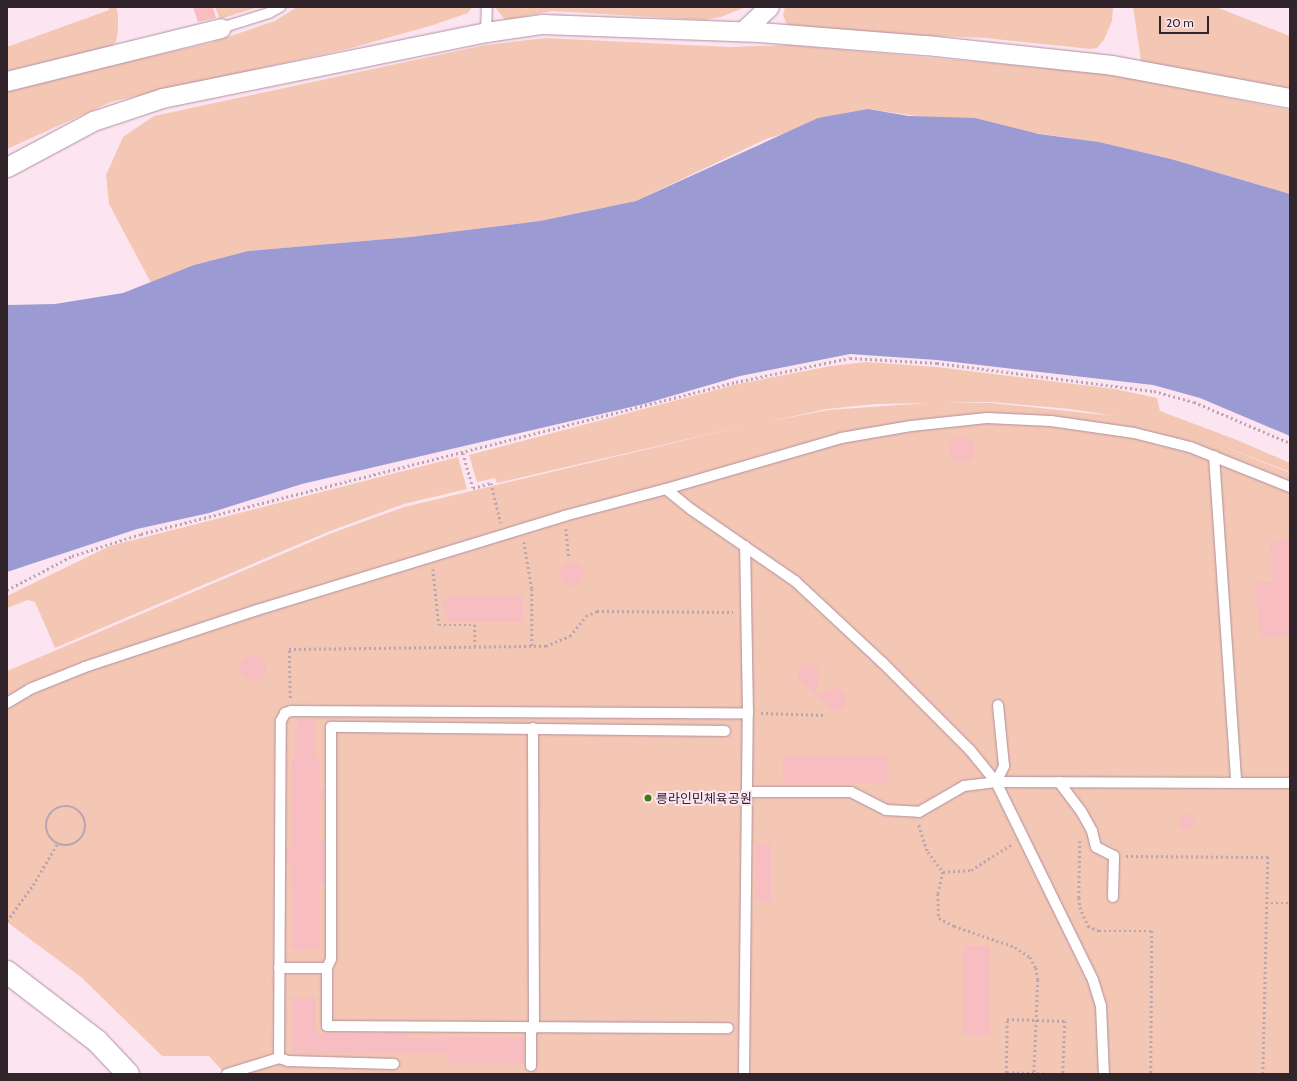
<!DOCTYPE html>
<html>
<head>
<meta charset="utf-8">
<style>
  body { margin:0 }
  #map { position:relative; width:1297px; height:1081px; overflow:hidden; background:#fce5f1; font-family:Cabin,"Noto Sans KR",sans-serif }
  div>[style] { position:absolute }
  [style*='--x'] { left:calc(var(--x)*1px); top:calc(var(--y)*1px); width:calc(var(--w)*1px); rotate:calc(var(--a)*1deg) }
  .green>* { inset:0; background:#f3c7b3 }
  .water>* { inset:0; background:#9b9ad3 }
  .building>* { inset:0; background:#f7bdc0; transform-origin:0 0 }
  .round { border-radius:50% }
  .path>* { height:2.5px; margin-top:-1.25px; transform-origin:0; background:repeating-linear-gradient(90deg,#b9a5b0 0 2px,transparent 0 5px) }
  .path>.ring { margin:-1.25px; padding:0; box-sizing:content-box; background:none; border:2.5px solid #b9a5b0; border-radius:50% }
  .roads { filter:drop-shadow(0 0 1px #b18fa1) drop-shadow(0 0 1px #b18fa1) }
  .lane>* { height:10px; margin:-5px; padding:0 5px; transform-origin:5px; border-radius:5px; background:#fff }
  .street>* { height:19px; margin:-9.5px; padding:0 9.5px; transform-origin:9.5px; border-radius:9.5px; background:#fff }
  .secondary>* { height:22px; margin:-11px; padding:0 11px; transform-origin:11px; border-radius:11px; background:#fff }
  .dots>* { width:11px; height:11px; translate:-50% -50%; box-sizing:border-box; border:2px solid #fce5f1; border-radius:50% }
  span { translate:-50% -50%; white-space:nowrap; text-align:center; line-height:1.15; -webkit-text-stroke:4px #fce5f1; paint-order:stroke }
  .poi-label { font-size:13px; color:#31242b }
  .left { translate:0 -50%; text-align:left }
  .frame { position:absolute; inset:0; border:8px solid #31242b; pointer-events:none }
  .scale { position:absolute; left:1159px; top:16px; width:50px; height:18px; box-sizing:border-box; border:2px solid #31242b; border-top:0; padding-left:5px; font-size:12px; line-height:14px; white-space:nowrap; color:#31242b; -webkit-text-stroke:3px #fce5f1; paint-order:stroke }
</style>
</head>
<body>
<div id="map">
  <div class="green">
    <div style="clip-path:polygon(108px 7px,116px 7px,118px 13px,118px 31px,116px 42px,111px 46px,7px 71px,7px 47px,109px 10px)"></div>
    <div style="clip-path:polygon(215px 7px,258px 7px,220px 19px)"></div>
    <div style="clip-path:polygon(297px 7px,472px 7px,468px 13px,430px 26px,351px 48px,111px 102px,7px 149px,7px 89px,210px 43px,275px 21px)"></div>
    <div style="clip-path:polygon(495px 7px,746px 7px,721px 17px,704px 20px,552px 11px,505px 20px)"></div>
    <div style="clip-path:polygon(785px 7px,1113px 7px,1112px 21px,1104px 40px,1097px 48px,1090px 49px,986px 38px,858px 33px,787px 25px,783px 15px)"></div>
    <div style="clip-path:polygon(1133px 7px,1216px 7px,1290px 36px,1290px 89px,1141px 61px)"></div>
    <div style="clip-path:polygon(546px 38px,729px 47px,790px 45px,1111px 74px,1290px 110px,1290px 194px,1171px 159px,1099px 142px,868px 109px,766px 139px,636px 201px,540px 221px,410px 237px,248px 251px,194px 265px,151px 283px,109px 204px,106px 175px,123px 137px,154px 116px,485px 45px)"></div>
    <div style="clip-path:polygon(evenodd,866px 362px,937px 367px,1115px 389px,1157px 398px,1160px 411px,1237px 440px,1290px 463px,1290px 472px,1203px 438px,1290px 473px,1290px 1074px,225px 1074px,209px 1056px,162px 1056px,81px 977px,7px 922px,7px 671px,332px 533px,404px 507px,749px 425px,497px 483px,495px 478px,477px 482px,469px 455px,738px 384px,831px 366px,866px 362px,991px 402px,1070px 409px,1115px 416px,991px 403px,943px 403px,991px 402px,866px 362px,928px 403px,828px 410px,766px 422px,827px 409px,876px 404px,928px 403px)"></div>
    <div style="clip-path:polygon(458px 457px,467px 489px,404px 504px,330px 531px,55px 648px,35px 602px,28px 600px,7px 608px,7px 596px,110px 546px)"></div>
  </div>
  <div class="water">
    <div style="clip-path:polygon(868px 109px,909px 116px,975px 118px,1039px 134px,1099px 142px,1171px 159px,1290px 194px,1290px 436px,1200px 398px,1153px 385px,937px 360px,850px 354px,740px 376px,644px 404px,302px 484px,209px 513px,137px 529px,7px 572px,7px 305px,55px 304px,123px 293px,194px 265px,248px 251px,410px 237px,540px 221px,636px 201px,818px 118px)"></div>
  </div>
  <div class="building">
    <div style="clip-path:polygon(193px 7px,213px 7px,216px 18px,198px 22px)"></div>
    <div class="round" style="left:949px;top:436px;width:26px;height:26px"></div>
    <div style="clip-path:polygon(1290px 539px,1290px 636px,1260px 638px,1255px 583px,1273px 582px,1270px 541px)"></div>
    <div class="round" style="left:560px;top:562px;width:24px;height:24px"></div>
    <div style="clip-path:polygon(447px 595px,523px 595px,523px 622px,447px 622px,447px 614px,443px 614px,443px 600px,447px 600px)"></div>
    <div class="round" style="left:240px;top:655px;width:26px;height:26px"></div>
    <div style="clip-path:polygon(811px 663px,820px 671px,815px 695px,838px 687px,847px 695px,844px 707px,833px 711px,797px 678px,799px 667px)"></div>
    <div style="clip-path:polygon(298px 719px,316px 719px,316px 758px,320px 758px,320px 787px,324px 787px,324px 800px,320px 800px,320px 839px,324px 839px,324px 885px,320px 885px,320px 949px,292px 949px,292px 865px,287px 865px,287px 850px,292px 850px,292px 758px,295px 758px,295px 728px,298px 728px)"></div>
    <div style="left:888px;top:755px;width:28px;height:105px;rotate:90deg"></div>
    <div style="clip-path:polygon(1190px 814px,1195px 821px,1191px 829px,1183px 830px,1178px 822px,1181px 815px)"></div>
    <div style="left:756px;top:844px;width:15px;height:57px"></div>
    <div style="left:963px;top:946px;width:27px;height:89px"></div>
    <div style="clip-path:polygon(292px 997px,316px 997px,316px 1034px,409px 1034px,409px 1038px,524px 1037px,524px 1064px,448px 1064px,448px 1053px,292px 1054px)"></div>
  </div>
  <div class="path">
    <div style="--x:463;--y:453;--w:36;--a:74"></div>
    <div style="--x:473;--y:488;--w:19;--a:-16"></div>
    <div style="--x:491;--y:483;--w:41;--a:76"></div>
    <div style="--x:566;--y:529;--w:28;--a:84"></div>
    <div style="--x:524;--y:542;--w:48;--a:80.3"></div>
    <div style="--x:532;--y:589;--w:57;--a:90"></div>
    <div style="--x:433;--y:569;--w:56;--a:83.9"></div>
    <div style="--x:439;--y:625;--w:36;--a:0"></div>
    <div style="--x:475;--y:625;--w:21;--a:90"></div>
    <div style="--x:7;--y:590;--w:73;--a:-27.6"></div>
    <div style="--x:72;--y:556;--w:72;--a:-17.7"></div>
    <div style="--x:141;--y:534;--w:614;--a:-14.33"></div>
    <div style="--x:736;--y:382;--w:116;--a:-11.9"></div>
    <div style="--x:850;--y:358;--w:87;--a:3.3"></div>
    <div style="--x:937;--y:363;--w:219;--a:7.4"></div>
    <div style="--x:1154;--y:391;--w:41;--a:15.4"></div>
    <div style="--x:1194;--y:402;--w:104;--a:23.1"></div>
    <div style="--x:290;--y:698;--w:49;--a:-91.2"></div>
    <div style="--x:289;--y:649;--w:257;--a:-0.7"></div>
    <div style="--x:546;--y:646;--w:26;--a:-23"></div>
    <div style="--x:570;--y:636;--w:26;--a:-51"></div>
    <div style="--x:586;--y:616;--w:12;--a:-24"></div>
    <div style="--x:597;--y:611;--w:136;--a:0.4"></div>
    <div style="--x:761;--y:713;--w:63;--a:1.8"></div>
    <div class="ring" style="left:46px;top:806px;width:37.5px;height:37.5px"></div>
    <div style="--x:919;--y:825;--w:28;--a:72"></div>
    <div style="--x:928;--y:852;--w:25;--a:53"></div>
    <div style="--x:943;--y:872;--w:23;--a:103"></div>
    <div style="--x:938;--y:894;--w:24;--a:88"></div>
    <div style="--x:939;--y:918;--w:17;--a:28"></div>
    <div style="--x:954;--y:926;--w:65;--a:19"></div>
    <div style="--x:1015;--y:947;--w:18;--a:34"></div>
    <div style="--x:1030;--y:957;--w:13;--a:61"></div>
    <div style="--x:1036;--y:968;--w:12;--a:81"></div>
    <div style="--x:1038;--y:980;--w:94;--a:92.4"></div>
    <div style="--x:1080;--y:841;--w:57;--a:91"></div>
    <div style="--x:1079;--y:898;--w:9;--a:84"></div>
    <div style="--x:1080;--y:907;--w:21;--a:67"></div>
    <div style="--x:1088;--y:926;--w:12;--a:24"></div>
    <div style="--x:1099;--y:931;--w:53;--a:0"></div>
    <div style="--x:1152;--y:931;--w:143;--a:90.4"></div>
    <div style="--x:1126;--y:856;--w:142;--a:0.4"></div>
    <div style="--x:1268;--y:857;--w:217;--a:91.3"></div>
    <div style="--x:943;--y:872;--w:28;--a:-4"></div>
    <div style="--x:971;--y:870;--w:49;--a:-32.4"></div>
    <div style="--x:1266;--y:903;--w:24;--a:0"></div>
    <div style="--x:7;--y:921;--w:44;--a:-54.2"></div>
    <div style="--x:33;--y:885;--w:48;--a:-59.7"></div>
    <div style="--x:1044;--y:1074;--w:38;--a:-178"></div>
    <div style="--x:1006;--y:1073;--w:54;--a:-88.9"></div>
    <div style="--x:1007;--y:1019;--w:58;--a:2"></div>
    <div style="--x:1065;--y:1021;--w:53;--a:92.2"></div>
  </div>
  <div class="roads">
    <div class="lane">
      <div style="--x:221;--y:28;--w:50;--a:-17.4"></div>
      <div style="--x:269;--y:13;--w:13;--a:-29"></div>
      <div style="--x:486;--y:32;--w:25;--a:-88"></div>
      <div style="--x:1214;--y:456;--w:327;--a:86.1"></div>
      <div style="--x:666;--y:489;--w:182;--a:-16.2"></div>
      <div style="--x:841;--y:438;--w:71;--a:-9.7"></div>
      <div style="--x:911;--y:426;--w:76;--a:-6"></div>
      <div style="--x:987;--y:418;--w:64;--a:2.7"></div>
      <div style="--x:1051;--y:421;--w:84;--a:8.2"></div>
      <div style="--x:1134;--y:433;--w:58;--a:14"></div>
      <div style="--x:1190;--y:447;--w:108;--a:21.8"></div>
      <div style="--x:7;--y:703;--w:27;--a:-31"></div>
      <div style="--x:30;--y:689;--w:59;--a:-21.8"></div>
      <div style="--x:85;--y:667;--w:181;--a:-18.3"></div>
      <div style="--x:257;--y:610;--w:321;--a:-17"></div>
      <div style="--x:564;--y:516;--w:106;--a:-14.8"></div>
      <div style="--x:666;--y:489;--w:33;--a:39"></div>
      <div style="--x:692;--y:510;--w:125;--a:34.6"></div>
      <div style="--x:795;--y:581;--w:119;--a:43"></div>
      <div style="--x:882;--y:662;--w:124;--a:45"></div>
      <div style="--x:970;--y:750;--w:41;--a:50.9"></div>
      <div style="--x:996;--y:782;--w:220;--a:63.9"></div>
      <div style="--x:1093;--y:980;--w:27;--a:73"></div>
      <div style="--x:1101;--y:1006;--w:68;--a:87.5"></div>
      <div style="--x:725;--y:731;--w:394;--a:-179.4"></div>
      <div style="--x:331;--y:727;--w:232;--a:90"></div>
      <div style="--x:331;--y:959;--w:10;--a:114"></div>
      <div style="--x:327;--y:968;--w:58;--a:90"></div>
      <div style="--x:327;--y:1026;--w:401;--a:0.3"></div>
      <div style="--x:996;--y:782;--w:18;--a:-63"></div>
      <div style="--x:1004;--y:766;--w:61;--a:-95.6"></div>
      <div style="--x:1059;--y:782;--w:36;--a:53"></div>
      <div style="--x:1081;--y:811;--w:23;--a:61"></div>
      <div style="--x:1092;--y:831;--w:16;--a:76"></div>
      <div style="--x:1096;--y:847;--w:20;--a:27"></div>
      <div style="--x:1114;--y:856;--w:41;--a:91.4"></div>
      <div style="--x:746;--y:792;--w:105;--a:0"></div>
      <div style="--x:851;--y:792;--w:39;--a:27"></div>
      <div style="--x:886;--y:810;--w:33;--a:3"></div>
      <div style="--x:919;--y:812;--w:52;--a:-30"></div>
      <div style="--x:964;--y:786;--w:32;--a:-7"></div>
      <div style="--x:996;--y:782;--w:294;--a:0.2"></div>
      <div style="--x:279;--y:968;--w:48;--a:0"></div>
      <div style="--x:279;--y:1058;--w:337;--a:-89.7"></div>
      <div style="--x:281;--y:721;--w:9;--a:-63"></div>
      <div style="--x:285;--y:713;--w:6;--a:-18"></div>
      <div style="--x:291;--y:711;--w:457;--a:0.3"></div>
      <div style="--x:531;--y:1066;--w:33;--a:-90"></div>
      <div style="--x:531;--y:1033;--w:9;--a:-69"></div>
      <div style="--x:534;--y:1025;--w:297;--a:-90.2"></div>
      <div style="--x:227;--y:1074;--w:54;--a:-17.1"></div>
      <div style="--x:279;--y:1058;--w:9;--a:18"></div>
      <div style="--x:288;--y:1061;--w:106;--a:1.6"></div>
      <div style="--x:744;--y:1074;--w:361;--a:-89.4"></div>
      <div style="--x:748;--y:713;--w:167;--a:-91"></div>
    </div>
    <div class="street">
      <div style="--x:743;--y:31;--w:35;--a:-43"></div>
      <div style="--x:7;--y:81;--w:220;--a:-13.9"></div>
      <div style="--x:7;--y:167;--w:98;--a:-28.1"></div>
      <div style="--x:93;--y:121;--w:73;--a:-18.4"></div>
      <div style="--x:162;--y:98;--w:331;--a:-11.5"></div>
      <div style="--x:486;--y:32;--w:57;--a:-8.1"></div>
      <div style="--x:542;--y:24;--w:217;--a:2.1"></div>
      <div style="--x:759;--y:32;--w:168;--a:4.5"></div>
      <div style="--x:926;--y:45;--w:187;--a:6.1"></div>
      <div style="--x:1112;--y:65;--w:181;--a:10.5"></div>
    </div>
    <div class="secondary">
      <div style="--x:7;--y:972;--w:113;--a:37.5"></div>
      <div style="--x:97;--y:1041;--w:45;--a:46.8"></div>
    </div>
  </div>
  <div class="dots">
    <div style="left:648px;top:798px;background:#427b12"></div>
  </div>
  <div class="poi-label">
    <span class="left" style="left:656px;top:798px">릉라인민체육공원</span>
  </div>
  <div class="frame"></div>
  <div class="scale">20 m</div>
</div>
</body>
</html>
